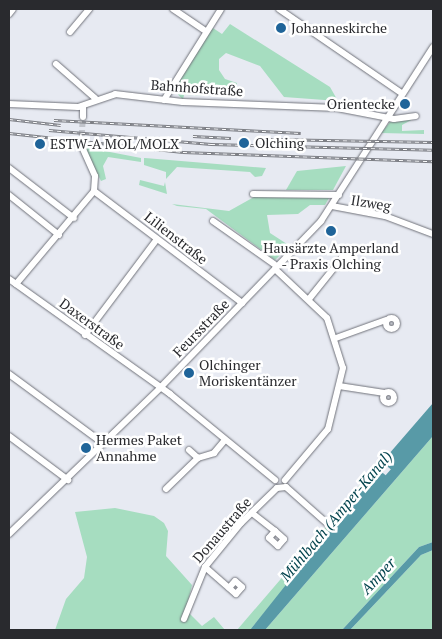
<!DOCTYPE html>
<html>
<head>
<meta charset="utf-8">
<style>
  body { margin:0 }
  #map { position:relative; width:442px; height:639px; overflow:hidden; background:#e7eaf2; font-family:"PT Serif",serif }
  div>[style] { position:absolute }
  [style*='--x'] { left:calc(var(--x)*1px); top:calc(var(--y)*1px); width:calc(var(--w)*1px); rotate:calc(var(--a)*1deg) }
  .green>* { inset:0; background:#a6ddc0 }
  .water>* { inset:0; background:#589aa7 }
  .canal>* { height:5px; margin:-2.5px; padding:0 2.5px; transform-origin:2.5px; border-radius:2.5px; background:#589aa7 }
  .minor-tunnel>* { height:6px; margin-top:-3px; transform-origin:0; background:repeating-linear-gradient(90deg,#c1c4cb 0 6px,transparent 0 9px) }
  .roads { filter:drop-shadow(0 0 1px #70727a) drop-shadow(0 0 1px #70727a) }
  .minor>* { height:6px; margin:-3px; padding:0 3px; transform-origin:3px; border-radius:3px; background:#fff }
  .minor>.ring { margin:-3px; padding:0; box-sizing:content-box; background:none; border:6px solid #fff; border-radius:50% }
  .rail>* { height:3px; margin-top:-1.5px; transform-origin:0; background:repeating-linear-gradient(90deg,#fff 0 4px,#7b7d83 0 8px); box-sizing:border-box; border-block:1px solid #7b7d83 }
  .dots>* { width:14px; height:14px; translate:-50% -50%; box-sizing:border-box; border:2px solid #fff; border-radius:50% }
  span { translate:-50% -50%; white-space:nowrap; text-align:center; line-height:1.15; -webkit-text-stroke:5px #fff; paint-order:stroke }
  .poi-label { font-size:14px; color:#292a2e }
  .left { translate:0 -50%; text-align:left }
  .right { translate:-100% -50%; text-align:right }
  .street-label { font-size:14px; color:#292a2e }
  .water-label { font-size:15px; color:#02434d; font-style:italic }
  .frame { position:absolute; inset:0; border:10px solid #292a2e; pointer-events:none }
</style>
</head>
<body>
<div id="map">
  <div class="green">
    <div style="clip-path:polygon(230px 24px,330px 87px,338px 101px,284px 97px,260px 66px,226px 53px,219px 59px,219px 70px,225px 79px,237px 83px,233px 96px,184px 95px,183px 100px,174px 90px,210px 26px,222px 34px)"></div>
    <div style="clip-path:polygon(415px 118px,402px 125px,402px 131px,424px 130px,424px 134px,381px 133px,390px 122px)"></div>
    <div style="clip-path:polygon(84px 147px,141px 158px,141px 162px,108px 157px,103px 166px,106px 179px,101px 181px)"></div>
    <div style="clip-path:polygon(144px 158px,145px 158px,266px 168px,262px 176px,255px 177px,250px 172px,177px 167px,166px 179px,166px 172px,144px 165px)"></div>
    <div style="clip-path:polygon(346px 166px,333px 190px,286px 190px,297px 171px)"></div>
    <div style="clip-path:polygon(140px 180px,164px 186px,165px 182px,167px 194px,139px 185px)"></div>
    <div style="clip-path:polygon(254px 197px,329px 198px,325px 205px,310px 205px,298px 214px,267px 215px,270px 233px,290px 246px,275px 260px,206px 209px,177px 206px,172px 204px,229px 211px)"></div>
    <div style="clip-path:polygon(433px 436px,433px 542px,419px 547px,342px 630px,265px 630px)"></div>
    <div style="clip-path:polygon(363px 481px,369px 486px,250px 630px,237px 630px,328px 524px,331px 527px,359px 494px,355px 490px)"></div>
    <div style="clip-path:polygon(115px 508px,154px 516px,164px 523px,168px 531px,166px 556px,192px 585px,186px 610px,202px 626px,214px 617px,225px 630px,55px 630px,66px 599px,84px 578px,87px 557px,75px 512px)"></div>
    <div style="clip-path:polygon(433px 550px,433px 630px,350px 630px,421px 555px)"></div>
  </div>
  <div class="water">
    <div style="clip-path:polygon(433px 403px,433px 436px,265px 630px,250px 630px,378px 469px,389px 478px,394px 472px,382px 462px)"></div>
    <div style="clip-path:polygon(433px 542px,433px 550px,421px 555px,350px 630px,342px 630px,419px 547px)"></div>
  </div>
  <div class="canal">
    <div style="--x:384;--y:480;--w:18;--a:-49"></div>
  </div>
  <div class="minor-tunnel">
    <div style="--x:81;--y:145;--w:28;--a:-86"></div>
  </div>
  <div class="roads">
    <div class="minor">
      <div style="--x:173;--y:9;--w:37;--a:34"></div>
      <div style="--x:279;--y:9;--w:148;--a:34.5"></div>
      <div style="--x:9;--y:14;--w:6;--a:-51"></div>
      <div style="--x:70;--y:32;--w:30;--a:-50"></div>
      <div style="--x:56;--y:64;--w:52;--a:41.1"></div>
      <div style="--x:164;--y:100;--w:107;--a:-57.9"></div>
      <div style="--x:9;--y:104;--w:69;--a:2.5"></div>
      <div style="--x:78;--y:107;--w:39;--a:-19"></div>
      <div style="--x:115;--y:94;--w:68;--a:6.7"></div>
      <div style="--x:183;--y:102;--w:154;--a:2.2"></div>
      <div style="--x:337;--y:108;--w:58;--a:10.9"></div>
      <div style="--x:394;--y:119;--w:22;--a:-8"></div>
      <div style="--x:83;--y:117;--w:11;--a:-90"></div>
      <div style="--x:9;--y:168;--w:82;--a:37.6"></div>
      <div style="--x:94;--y:191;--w:186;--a:37.1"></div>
      <div style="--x:253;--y:194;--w:86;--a:0.7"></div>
      <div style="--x:9;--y:195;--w:64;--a:38.7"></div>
      <div style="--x:332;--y:206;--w:54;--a:10.7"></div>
      <div style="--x:385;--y:216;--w:51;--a:20.6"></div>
      <div style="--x:213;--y:221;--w:75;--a:35.2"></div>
      <div style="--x:275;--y:269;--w:71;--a:43.3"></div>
      <div style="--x:327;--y:318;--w:52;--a:72.3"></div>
      <div style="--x:343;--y:368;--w:63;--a:103.8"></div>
      <div style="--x:328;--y:429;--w:67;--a:130.1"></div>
      <div style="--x:9;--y:279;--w:198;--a:35.5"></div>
      <div style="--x:170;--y:394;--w:136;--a:39.3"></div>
      <div style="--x:16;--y:284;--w:121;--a:-50"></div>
      <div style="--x:94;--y:191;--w:15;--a:-86"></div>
      <div style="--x:95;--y:176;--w:34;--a:-114"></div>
      <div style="--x:309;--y:299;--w:53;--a:-51.2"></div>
      <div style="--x:342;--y:258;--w:5;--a:-37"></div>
      <div style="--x:346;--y:255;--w:9;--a:49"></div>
      <div style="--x:352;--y:262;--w:8;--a:157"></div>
      <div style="--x:345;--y:265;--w:8;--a:-113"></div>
      <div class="ring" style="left:385.5px;top:317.5px;width:5px;height:5px"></div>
      <div style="--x:85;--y:335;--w:120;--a:-53.1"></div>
      <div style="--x:336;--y:338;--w:53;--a:-19.8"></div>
      <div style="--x:9;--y:374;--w:118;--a:36.4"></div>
      <div style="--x:339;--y:386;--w:46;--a:8.8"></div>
      <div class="ring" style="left:382.5px;top:391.5px;width:5px;height:5px"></div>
      <div style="--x:9;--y:436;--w:74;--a:36.7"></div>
      <div style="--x:189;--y:450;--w:12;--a:42"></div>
      <div style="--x:286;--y:487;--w:60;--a:41.6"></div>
      <div style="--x:166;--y:489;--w:45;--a:-44.1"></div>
      <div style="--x:198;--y:458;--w:17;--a:-17"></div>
      <div style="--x:214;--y:453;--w:17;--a:-50"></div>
      <div style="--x:252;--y:513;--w:29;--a:38"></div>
      <div style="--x:275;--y:531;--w:9;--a:131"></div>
      <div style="--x:269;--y:538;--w:12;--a:42"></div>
      <div style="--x:278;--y:546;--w:9;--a:-49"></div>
      <div style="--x:284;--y:539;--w:12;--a:-138"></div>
      <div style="--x:9;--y:534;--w:210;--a:-44"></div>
      <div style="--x:160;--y:388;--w:232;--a:-46"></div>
      <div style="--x:321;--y:221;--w:207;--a:-57.2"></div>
      <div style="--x:205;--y:567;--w:41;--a:41.1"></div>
      <div style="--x:236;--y:594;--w:9;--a:-49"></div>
      <div style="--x:242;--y:587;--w:9;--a:-139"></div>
      <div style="--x:235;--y:581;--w:9;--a:131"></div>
      <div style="--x:184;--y:619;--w:56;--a:-68"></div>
      <div style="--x:205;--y:567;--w:57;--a:-50.7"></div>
      <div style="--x:241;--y:523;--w:50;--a:-44.2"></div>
      <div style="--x:277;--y:488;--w:9;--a:-6"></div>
    </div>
  </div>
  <div class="rail">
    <div style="--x:9;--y:119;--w:52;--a:6.6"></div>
    <div style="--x:54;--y:120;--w:247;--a:3"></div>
    <div style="--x:49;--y:130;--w:163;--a:4.9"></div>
    <div style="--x:211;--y:144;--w:222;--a:1.5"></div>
    <div style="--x:9;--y:133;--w:175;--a:6.2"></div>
    <div style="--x:183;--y:152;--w:250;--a:2.1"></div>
    <div style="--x:193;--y:136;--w:38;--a:3"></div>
    <div style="--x:271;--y:139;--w:162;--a:1.1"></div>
  </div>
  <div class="dots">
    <div style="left:281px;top:28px;background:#1f6499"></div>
    <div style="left:405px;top:104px;background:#1f6499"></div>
    <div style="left:244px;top:143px;background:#1f6499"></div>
    <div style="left:40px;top:144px;background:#1f6499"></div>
    <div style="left:331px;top:231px;background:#1f6499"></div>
    <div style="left:189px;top:373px;background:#1f6499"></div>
    <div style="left:86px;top:448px;background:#1f6499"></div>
  </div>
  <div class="poi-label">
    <span class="left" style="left:291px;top:28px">Johanneskirche</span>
    <span class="right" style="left:395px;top:104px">Orientecke</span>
    <span class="left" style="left:255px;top:143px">Olching</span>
    <span class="left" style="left:50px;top:144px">ESTW-A MOL/MOLX</span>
    <span style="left:331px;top:256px">Hausärzte Amperland<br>- Praxis Olching</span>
    <span class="left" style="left:199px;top:373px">Olchinger<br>Moriskentänzer</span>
    <span class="left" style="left:96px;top:448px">Hermes Paket<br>Annahme</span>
  </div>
  <div class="street-label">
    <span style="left:197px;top:88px;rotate:4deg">Bahnhofstraße</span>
    <span style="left:371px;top:203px;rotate:9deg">Ilzweg</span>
    <span style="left:176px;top:238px;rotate:38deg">Lilienstraße</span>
    <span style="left:92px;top:324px;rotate:36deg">Daxerstraße</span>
    <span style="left:201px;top:328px;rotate:-46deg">Feursstraße</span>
    <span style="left:222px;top:530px;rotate:-49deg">Donaustraße</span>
  </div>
  <div class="water-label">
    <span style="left:336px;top:516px;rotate:-50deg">Mühlbach (Amper-Kanal)</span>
    <span style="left:378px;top:576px;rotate:-47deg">Amper</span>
  </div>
  <div class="frame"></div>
</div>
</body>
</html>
